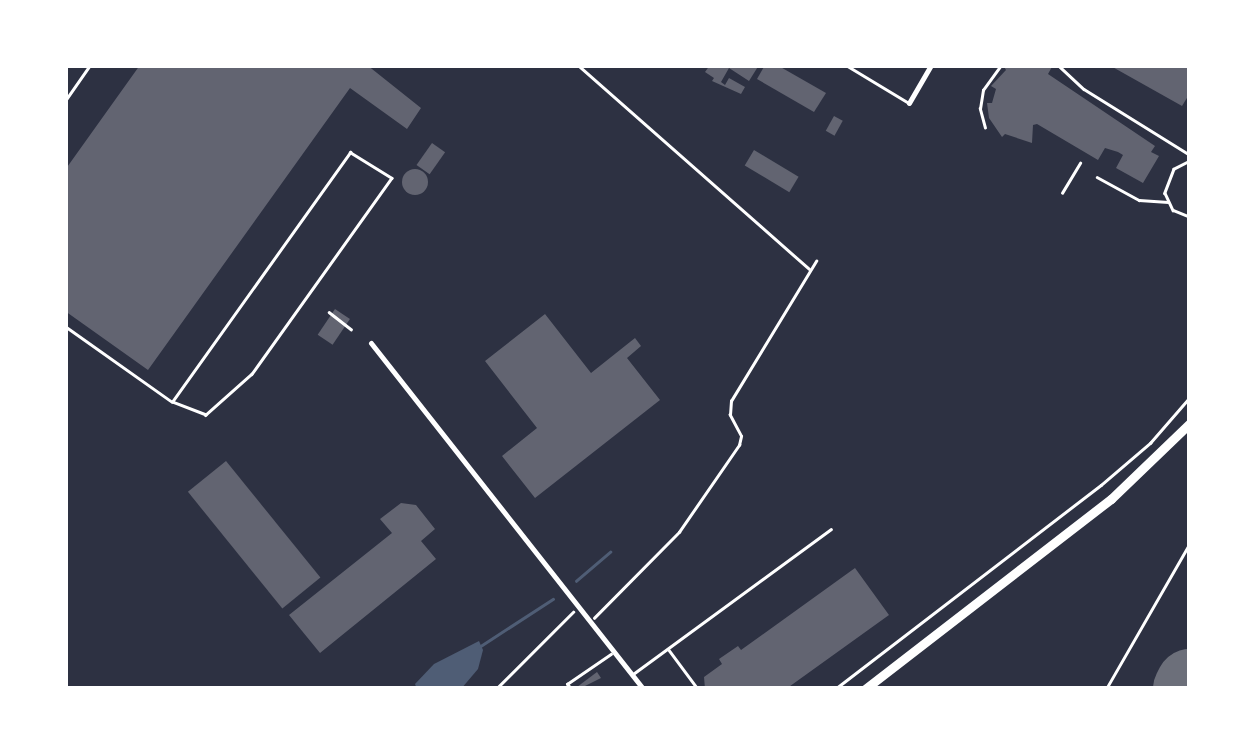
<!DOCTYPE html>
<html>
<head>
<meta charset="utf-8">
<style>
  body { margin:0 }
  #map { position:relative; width:1255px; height:754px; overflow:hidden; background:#2d3142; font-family:"Noto Sans",sans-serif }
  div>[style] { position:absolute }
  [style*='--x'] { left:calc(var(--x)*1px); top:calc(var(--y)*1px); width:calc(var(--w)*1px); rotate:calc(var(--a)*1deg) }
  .water>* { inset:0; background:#4f5d75 }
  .stream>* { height:2.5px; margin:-1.25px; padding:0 1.25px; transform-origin:1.25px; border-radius:1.25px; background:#4f5d75 }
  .runway>* { height:68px; margin:-34px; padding:0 34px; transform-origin:34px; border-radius:34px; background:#6c6f7a }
  .building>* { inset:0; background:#626471; transform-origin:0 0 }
  .round { border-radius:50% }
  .path>* { height:2.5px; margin:-1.25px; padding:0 1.25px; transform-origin:1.25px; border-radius:1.25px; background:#fff }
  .service>* { height:2.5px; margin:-1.25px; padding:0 1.25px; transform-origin:1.25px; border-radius:1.25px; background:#fff }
  .minor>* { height:5px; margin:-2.5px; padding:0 2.5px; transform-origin:2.5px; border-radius:2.5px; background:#fff }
  .primary>* { height:9px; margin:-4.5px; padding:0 4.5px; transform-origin:4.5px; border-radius:4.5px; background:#fff }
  span { translate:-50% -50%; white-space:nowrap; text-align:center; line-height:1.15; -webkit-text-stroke:10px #fff; paint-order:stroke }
  .frame { position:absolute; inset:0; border:68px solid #fff; pointer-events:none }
</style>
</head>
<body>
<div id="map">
  <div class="water">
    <div style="clip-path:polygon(479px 641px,483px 650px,478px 669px,461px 689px,417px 689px,415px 684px,434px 664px)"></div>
  </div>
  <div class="stream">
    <div style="--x:576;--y:581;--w:45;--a:-40.5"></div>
    <div style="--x:479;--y:647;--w:88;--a:-33"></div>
  </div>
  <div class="runway">
    <div style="--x:1187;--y:689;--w:7;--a:-63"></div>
  </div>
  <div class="building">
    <div style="clip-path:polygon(140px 65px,367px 65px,421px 108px,407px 129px,350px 88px,148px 370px,65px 311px,65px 170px)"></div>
    <div style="clip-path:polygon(710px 65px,759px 65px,749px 81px,729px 68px,721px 82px,725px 85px,729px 78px,745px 87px,741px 94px,712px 81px,714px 78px,705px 72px)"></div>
    <div style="clip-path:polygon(765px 65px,777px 65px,826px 93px,814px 112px,757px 79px)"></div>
    <div style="clip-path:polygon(1003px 65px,1053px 65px,1048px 74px,1155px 146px,1151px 152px,1159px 156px,1143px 183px,1116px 168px,1123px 155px,1118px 152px,1105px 148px,1098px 160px,1037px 124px,1033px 125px,1032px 143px,1005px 134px,1002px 137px,989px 118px,987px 103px,992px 103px,996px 89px,991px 86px,1006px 70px)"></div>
    <div style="clip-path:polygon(1109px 65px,1190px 65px,1190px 93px,1182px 106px)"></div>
    <div style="left:834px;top:116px;width:10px;height:17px;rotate:29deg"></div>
    <div style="left:432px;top:143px;width:16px;height:27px;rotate:35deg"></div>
    <div style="left:754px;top:150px;width:52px;height:18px;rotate:31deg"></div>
    <div class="round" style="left:402px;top:169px;width:26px;height:26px"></div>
    <div style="left:335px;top:309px;width:18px;height:31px;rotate:34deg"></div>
    <div style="clip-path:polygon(545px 314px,591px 373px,635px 338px,641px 346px,627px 358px,660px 400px,535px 498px,502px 456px,537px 428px,485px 361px)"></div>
    <div style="left:226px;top:461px;width:150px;height:49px;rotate:51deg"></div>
    <div style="clip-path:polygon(401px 503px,416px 505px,435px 529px,421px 541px,436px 559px,320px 653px,289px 615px,392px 533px,380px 519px)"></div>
    <div style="clip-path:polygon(855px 568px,889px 615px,786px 689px,705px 689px,704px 677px,722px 664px,719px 659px,738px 646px,741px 650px)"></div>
    <div style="clip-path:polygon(597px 672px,601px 678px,579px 689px,577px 687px)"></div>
  </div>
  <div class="path">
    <div style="--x:578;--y:65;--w:308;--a:41.4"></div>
    <div style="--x:602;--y:65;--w:3;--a:0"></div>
    <div style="--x:594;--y:618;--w:121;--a:-45.3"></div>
    <div style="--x:679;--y:532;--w:106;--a:-55.4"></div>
    <div style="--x:739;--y:445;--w:9;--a:-77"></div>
    <div style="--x:741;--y:436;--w:24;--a:-118"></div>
    <div style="--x:730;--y:415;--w:14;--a:-86"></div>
    <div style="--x:731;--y:401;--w:164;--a:-58.7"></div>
    <div style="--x:496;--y:689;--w:109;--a:-45"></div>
    <div style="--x:835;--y:689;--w:335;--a:-37.5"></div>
    <div style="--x:1101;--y:485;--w:65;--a:-40.6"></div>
    <div style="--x:1150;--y:443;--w:61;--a:-49"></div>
    <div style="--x:1106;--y:689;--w:168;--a:-60.1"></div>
  </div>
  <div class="service">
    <div style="--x:846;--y:65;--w:74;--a:31.1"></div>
    <div style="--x:1058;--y:65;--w:35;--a:43"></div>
    <div style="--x:1084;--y:89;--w:125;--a:31.9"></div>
    <div style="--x:65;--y:101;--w:44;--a:-55.2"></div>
    <div style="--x:985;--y:128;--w:20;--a:-105"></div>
    <div style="--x:980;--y:109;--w:19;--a:-81"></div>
    <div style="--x:983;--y:90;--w:31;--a:-54"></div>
    <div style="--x:350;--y:152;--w:49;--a:31.8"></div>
    <div style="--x:392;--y:178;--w:241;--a:125.5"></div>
    <div style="--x:252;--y:374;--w:62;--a:138.3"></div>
    <div style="--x:206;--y:415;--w:36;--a:-159"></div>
    <div style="--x:172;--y:402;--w:307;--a:-54.5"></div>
    <div style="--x:1190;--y:161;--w:18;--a:153"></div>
    <div style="--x:1174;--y:169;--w:26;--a:111"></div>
    <div style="--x:1165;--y:193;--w:19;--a:65"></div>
    <div style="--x:1173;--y:210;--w:18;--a:22"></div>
    <div style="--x:1097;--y:177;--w:48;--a:28.7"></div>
    <div style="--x:1139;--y:200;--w:29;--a:4"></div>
    <div style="--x:1062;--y:193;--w:35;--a:-59"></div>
    <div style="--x:329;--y:312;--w:28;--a:38"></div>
    <div style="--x:65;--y:326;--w:130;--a:35.3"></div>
    <div style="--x:669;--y:650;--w:49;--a:53.4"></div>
    <div style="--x:633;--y:674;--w:245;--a:-36.2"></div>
    <div style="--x:571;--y:689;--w:6;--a:-129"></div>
    <div style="--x:567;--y:684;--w:53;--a:-34.3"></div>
  </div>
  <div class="minor">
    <div style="--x:909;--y:103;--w:44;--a:-59.9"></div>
    <div style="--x:371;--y:343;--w:440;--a:51.8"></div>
  </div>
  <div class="primary">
    <div style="--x:865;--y:689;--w:311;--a:-37.7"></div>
    <div style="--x:1111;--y:499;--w:110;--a:-43.9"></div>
  </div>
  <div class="frame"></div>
</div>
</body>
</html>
